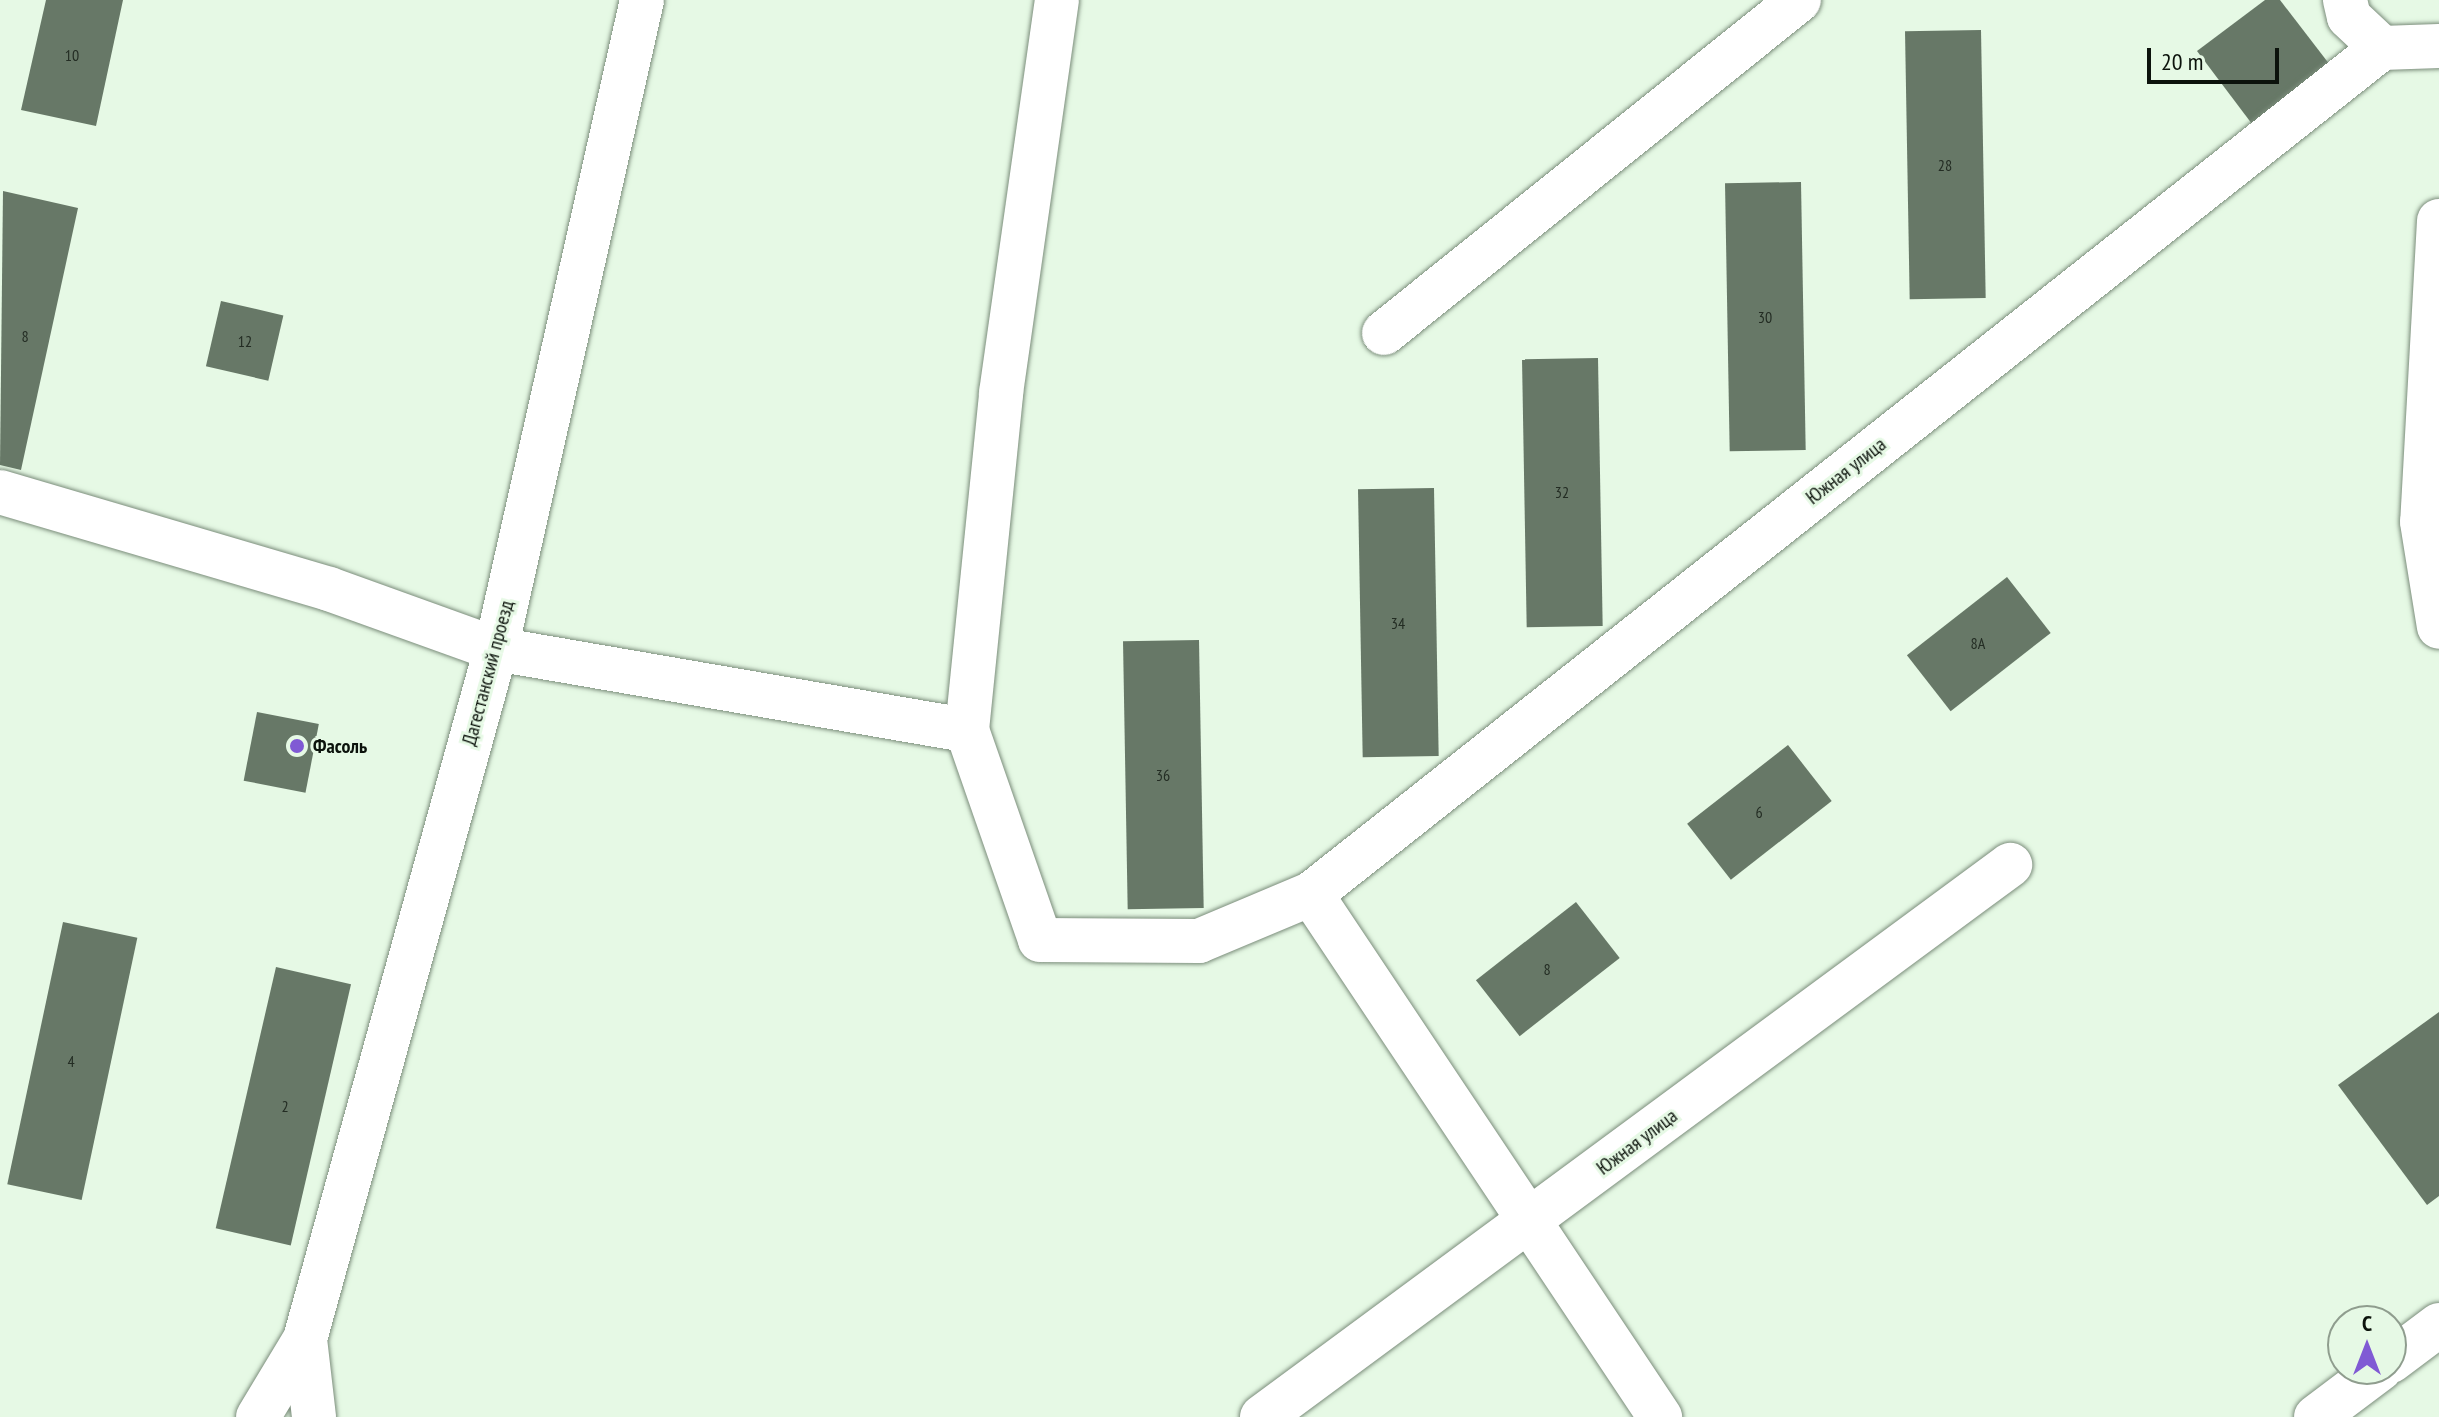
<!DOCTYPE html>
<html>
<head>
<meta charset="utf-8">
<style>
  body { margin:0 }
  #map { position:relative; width:2439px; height:1417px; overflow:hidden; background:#e6f9e5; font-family:"PT Sans Narrow",sans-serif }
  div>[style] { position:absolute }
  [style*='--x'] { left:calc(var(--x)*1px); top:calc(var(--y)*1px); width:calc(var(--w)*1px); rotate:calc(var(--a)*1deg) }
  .building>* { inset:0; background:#677867; transform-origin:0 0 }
  .roads { filter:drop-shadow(0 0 2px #7b8d7b) drop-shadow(0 0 2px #7b8d7b) }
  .minor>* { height:44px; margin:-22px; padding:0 22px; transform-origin:22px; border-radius:22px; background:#fff }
  .dots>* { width:22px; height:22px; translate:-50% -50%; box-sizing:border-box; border:4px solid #e6f9e5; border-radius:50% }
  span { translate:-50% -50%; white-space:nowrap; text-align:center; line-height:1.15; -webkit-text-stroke:6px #e6f9e5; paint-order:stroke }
  .number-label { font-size:16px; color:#232c23 }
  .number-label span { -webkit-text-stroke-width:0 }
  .street-label { font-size:20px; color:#0c130c }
  .poi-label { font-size:20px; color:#0c130c; font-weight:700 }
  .left { translate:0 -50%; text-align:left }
  .north { position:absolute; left:2327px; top:1305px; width:80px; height:80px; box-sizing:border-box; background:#e6f9e5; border:2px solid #8f9d8e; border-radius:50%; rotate:0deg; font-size:22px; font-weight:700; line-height:32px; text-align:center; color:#0c130c }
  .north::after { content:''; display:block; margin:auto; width:28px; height:36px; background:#805ad4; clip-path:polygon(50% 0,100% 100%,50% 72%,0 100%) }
  .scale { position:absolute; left:2147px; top:48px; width:132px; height:36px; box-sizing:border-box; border:4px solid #0c130c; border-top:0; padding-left:10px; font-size:24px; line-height:28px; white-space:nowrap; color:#0c130c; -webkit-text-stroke:6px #e6f9e5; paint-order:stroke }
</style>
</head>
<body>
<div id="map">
  <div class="building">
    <div style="clip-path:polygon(46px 0,123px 0,96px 126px,21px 110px)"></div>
    <div style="clip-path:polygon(2265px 0,2280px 0,2330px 65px,2252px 124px,2197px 51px)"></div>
    <div style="left:1981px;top:30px;width:268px;height:76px;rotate:89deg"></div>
    <div style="left:1801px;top:182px;width:268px;height:76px;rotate:89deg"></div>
    <div style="clip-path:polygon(3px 191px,78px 208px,21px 470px,0 465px)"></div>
    <div style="left:221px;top:301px;width:64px;height:67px;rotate:13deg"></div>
    <div style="left:1598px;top:358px;width:268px;height:76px;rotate:89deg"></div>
    <div style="left:1434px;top:488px;width:268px;height:76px;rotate:89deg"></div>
    <div style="left:2007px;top:577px;width:71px;height:127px;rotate:52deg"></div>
    <div style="left:1199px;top:640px;width:268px;height:76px;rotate:89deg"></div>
    <div style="left:257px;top:712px;width:63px;height:70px;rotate:11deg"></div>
    <div style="left:1788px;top:745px;width:71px;height:128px;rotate:52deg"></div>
    <div style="left:1576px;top:902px;width:71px;height:127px;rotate:52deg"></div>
    <div style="left:63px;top:922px;width:76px;height:268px;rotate:12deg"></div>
    <div style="left:276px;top:967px;width:77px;height:268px;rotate:13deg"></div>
    <div style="clip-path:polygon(2439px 1012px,2439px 1196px,2427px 1205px,2338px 1085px)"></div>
  </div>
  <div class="roads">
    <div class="minor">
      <div style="--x:2345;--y:0;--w:17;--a:77"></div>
      <div style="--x:2349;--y:17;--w:45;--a:43.2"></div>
      <div style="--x:2382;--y:48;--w:57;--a:-2"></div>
      <div style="--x:2439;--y:221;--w:301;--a:93.2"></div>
      <div style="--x:2422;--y:522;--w:106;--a:80.8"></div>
      <div style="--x:1384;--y:333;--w:532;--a:-38.74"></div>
      <div style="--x:0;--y:492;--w:343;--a:16.4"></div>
      <div style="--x:329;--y:589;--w:177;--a:19.8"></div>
      <div style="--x:496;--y:649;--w:478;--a:9.8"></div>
      <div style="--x:967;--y:730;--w:222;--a:70.8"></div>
      <div style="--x:1040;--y:940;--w:159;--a:0.4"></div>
      <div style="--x:1199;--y:941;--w:121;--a:-22.8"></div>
      <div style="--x:1311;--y:894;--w:1365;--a:-38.31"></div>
      <div style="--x:967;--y:730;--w:339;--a:-84.2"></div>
      <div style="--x:1001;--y:393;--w:397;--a:-81.9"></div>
      <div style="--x:1311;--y:894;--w:629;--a:56.28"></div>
      <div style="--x:305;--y:1339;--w:79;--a:83.4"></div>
      <div style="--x:2391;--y:1361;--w:60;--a:-36.9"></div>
      <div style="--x:258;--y:1417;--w:91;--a:-58.9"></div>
      <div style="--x:305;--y:1339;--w:716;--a:-74.53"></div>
      <div style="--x:496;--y:649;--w:665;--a:-77.32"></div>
      <div style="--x:1262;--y:1417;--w:930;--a:-36.43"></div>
      <div style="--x:2316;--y:1417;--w:80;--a:-36.9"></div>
    </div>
  </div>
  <div class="dots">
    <div style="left:297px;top:746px;background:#805ad4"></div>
  </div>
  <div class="number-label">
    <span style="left:72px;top:55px">10</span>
    <span style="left:1945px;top:165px">28</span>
    <span style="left:1765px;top:317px">30</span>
    <span style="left:25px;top:336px">8</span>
    <span style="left:245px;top:341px">12</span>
    <span style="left:1562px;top:492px">32</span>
    <span style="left:1398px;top:623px">34</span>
    <span style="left:1978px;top:643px">8А</span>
    <span style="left:1163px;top:775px">36</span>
    <span style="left:1759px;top:812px">6</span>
    <span style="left:1547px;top:969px">8</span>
    <span style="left:71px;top:1061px">4</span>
    <span style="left:285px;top:1106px">2</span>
  </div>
  <div class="street-label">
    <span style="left:1846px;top:471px;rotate:-38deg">Южная улица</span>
    <span style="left:488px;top:673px;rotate:-75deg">Дагестанский проезд</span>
    <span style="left:1637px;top:1142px;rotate:-37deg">Южная улица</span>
  </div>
  <div class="poi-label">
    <span class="left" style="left:313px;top:746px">Фасоль</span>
  </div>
  <div class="north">С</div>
  <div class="scale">20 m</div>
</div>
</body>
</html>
